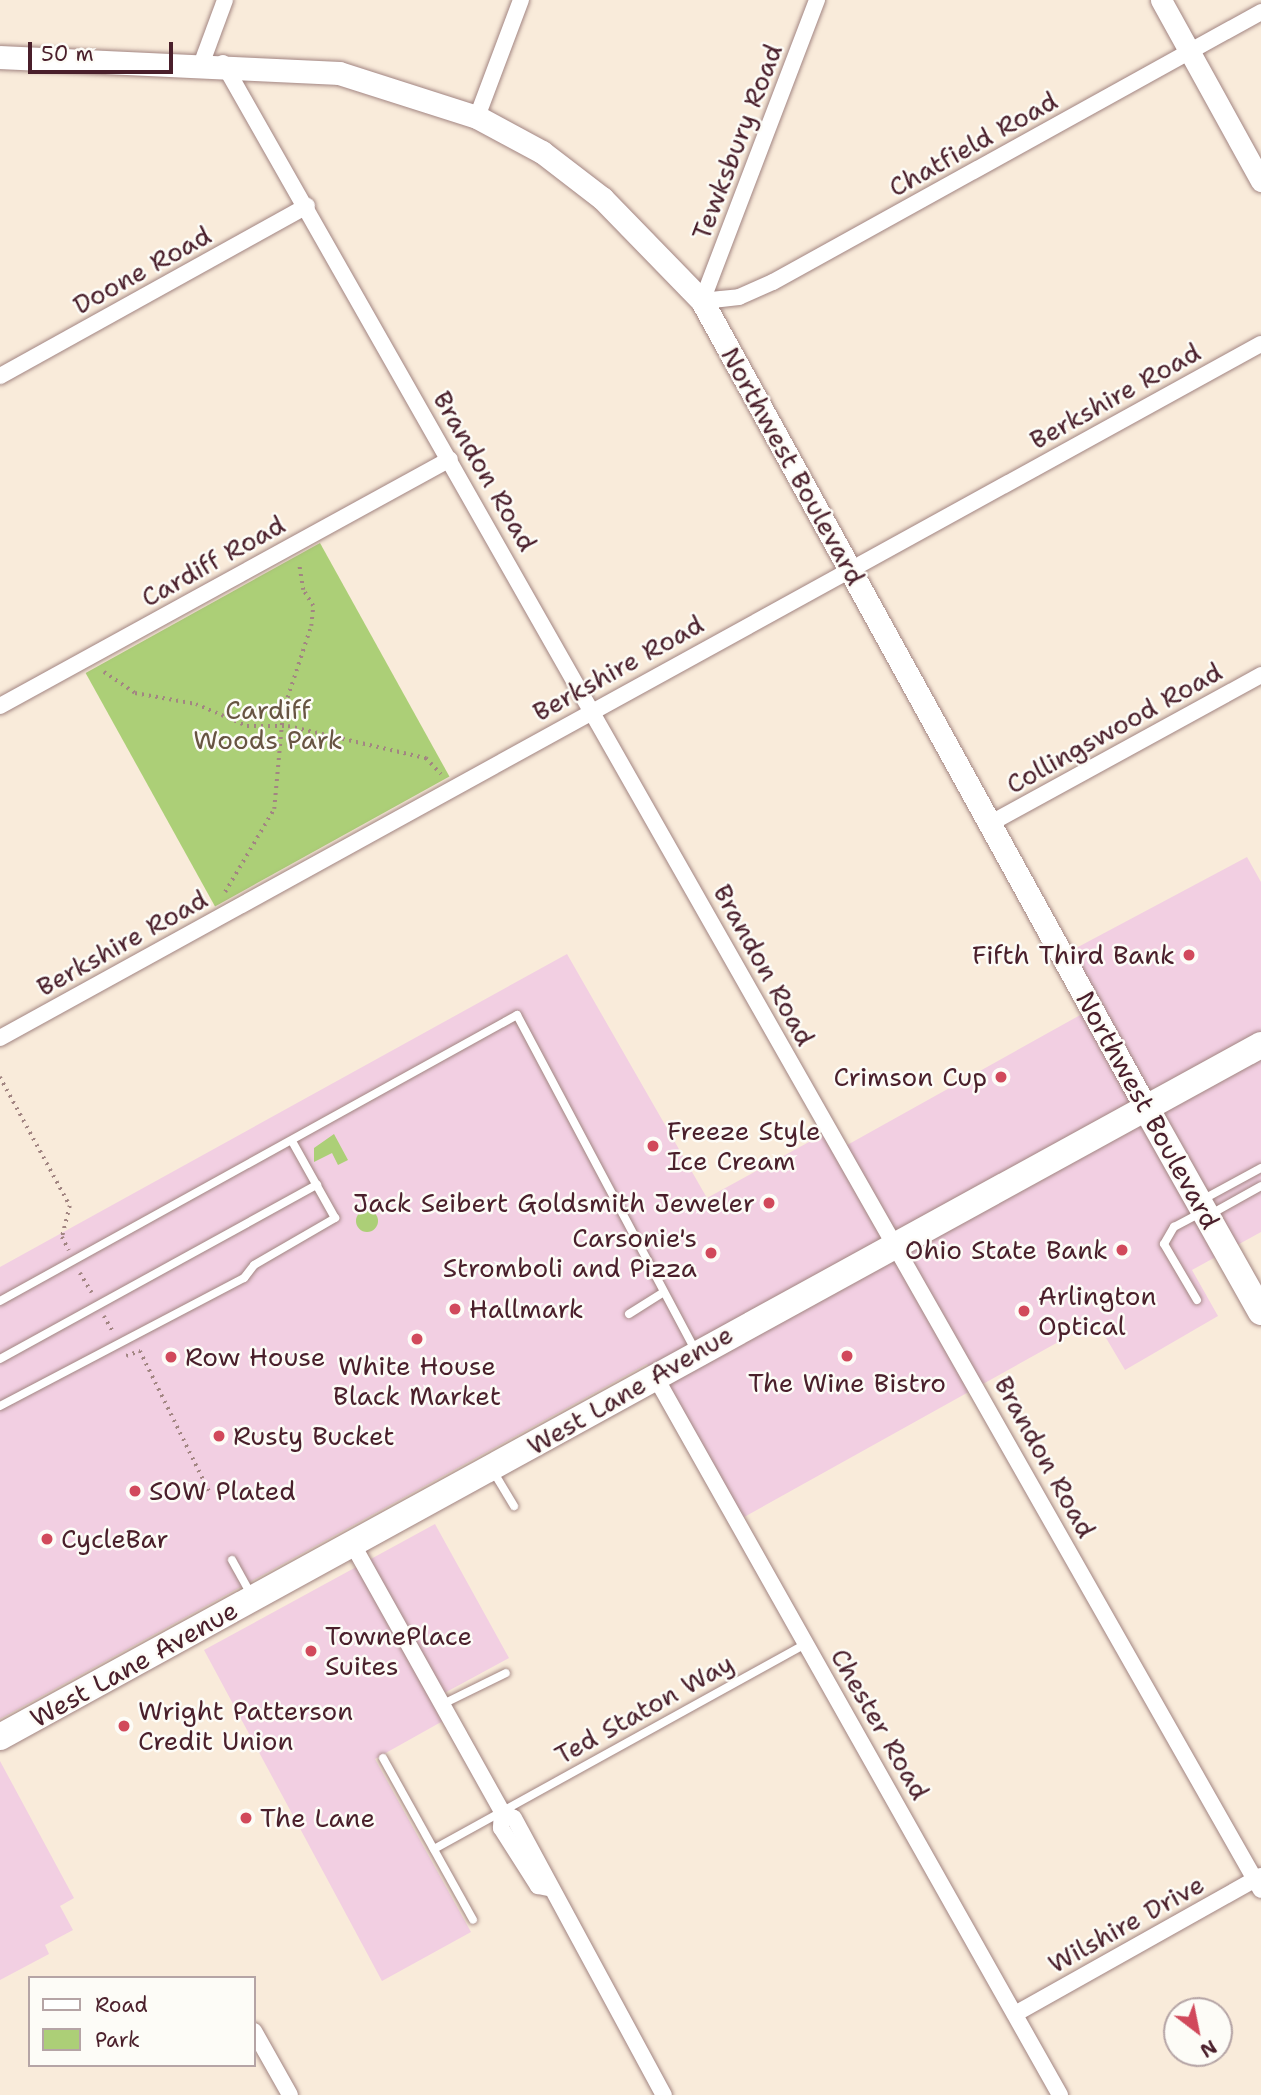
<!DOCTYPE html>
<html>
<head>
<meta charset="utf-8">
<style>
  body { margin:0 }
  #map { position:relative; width:1261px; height:2095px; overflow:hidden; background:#f9ebda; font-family:"Shantell Sans",sans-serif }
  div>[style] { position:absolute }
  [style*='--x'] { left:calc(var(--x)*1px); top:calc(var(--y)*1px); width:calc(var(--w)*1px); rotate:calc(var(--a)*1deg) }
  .built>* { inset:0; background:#f2cfe2 }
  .green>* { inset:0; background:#accf77; transform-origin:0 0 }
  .round { border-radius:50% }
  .path>* { height:3.5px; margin-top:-1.75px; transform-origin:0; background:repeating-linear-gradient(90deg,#a28582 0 2px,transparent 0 7px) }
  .roads { filter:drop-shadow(0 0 2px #a28582) drop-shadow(0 0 2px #a28582) }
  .service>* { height:8px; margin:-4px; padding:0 4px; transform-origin:4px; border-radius:4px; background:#fff }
  .minor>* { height:16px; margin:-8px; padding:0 8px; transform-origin:8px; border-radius:8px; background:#fff }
  .tertiary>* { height:21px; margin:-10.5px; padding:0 10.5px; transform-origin:10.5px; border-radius:10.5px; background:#fff }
  .secondary>* { height:23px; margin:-11.5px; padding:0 11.5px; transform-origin:11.5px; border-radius:11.5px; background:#fff }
  .primary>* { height:26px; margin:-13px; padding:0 13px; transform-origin:13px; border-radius:13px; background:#fff }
  .dots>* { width:19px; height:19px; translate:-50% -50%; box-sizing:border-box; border:4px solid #fdfcf7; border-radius:50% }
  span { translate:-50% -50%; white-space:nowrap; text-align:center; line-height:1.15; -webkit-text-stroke:5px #fdfcf7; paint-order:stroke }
  .street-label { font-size:26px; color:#4a1f2b }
  .park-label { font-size:26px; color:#675442 }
  .poi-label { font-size:26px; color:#4a1f2b }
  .right { translate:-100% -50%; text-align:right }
  .left { translate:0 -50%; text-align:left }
  .legend { position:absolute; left:28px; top:1976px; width:228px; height:91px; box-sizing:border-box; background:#fdfcf7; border:2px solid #b5a4a5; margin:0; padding:9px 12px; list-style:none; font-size:21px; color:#4a1f2b }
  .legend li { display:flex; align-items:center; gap:14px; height:35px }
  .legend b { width:35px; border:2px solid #b5a4a5 }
  .north { position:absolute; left:1163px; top:1997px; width:70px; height:70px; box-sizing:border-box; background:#fdfcf7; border:2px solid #b5a4a5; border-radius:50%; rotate:148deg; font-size:19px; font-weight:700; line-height:28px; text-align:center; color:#4a1f2b }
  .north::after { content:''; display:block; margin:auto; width:24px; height:32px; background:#d1495b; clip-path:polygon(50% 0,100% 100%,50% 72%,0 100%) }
  .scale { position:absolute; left:28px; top:42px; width:145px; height:32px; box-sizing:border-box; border:4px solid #4a1f2b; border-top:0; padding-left:9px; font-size:21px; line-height:24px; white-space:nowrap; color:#4a1f2b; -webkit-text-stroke:5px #fdfcf7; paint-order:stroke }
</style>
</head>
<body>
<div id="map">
  <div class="built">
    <div style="clip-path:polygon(1247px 857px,1261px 882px,1261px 1232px,1192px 1270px,1218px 1316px,1125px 1370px,1096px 1321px,737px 1521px,647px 1364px,0 1719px,0 1267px,567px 954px,707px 1198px,829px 1131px,840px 1149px,1091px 1009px,1063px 955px)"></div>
    <div style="clip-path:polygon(435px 1524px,509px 1658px,439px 1696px,450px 1717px,375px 1759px,471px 1932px,382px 1981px,204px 1650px)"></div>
    <div style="clip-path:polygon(0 1761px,74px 1898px,60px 1906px,73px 1930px,45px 1945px,49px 1954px,0 1980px)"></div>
  </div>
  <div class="green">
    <div style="left:320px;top:543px;width:267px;height:268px;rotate:61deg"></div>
    <div style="clip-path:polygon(334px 1134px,348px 1160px,338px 1165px,332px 1153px,314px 1162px,314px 1148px)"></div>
    <div class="round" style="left:356px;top:1210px;width:22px;height:22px"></div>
  </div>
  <div class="path">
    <div style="--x:104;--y:672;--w:37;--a:34"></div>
    <div style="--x:135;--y:693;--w:62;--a:10.2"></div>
    <div style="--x:196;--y:704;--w:56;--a:23.3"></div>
    <div style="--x:247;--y:726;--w:41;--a:0"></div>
    <div style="--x:288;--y:726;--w:142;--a:13.1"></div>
    <div style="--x:426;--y:758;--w:22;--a:47"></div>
    <div style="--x:225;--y:892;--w:96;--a:-59.4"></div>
    <div style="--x:274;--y:809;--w:98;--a:-84.8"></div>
    <div style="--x:283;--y:711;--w:89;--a:-71.8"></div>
    <div style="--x:311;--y:626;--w:20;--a:-84"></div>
    <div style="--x:313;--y:606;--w:19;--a:-122"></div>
    <div style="--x:303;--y:590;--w:25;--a:-99"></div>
    <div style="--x:0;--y:1077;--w:147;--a:61.5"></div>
    <div style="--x:70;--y:1206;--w:32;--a:104"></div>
    <div style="--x:62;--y:1237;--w:15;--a:62"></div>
    <div style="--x:80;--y:1273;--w:23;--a:59"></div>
    <div style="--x:104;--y:1316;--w:20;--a:60"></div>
    <div style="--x:126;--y:1356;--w:15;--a:-20"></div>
    <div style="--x:140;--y:1351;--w:156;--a:63.8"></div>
  </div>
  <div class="roads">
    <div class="service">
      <div style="--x:1202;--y:1200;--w:67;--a:-28.5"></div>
      <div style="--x:1211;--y:1214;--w:57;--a:-29.2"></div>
      <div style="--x:1197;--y:1300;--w:65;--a:-120.5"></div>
      <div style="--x:1164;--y:1244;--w:20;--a:-60"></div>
      <div style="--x:1174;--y:1227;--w:32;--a:-28"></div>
      <div style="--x:0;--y:1301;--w:591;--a:-28.95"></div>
      <div style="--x:517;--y:1015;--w:379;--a:62"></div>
      <div style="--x:629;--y:1314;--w:41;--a:-32.2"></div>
      <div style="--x:0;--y:1359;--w:362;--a:-28.8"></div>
      <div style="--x:0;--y:1406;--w:276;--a:-27.7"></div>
      <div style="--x:244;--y:1278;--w:16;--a:-52"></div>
      <div style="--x:254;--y:1265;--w:94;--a:-30.1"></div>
      <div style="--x:335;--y:1218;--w:88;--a:-119.2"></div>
      <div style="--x:493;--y:1471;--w:41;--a:59"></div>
      <div style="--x:232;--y:1560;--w:39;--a:61"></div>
      <div style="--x:443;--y:1704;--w:70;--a:-26.2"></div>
      <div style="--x:383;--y:1758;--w:185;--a:60.9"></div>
      <div style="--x:434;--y:1849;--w:425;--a:-28.9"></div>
    </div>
    <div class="minor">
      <div style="--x:817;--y:0;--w:322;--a:110.9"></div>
      <div style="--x:702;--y:301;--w:37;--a:-6"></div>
      <div style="--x:739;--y:297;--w:37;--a:-24"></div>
      <div style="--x:773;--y:282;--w:558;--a:-28.95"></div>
      <div style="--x:223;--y:63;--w:2101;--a:60.4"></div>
      <div style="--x:201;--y:65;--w:69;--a:-69.7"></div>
      <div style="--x:477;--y:117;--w:125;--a:-69.4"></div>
      <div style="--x:0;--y:376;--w:351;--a:-29"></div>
      <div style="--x:0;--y:706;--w:513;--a:-28.76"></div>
      <div style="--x:991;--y:823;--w:308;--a:-28.7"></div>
      <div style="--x:0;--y:1038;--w:1439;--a:-28.83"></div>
      <div style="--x:656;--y:1378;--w:823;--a:60.6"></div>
      <div style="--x:353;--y:1545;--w:306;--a:60.8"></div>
      <div style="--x:502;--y:1812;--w:16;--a:94"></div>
      <div style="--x:501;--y:1828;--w:69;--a:57.5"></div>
      <div style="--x:538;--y:1886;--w:10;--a:11"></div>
      <div style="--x:502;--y:1812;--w:13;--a:27"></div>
      <div style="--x:514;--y:1818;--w:315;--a:61.6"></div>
      <div style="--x:1015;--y:2014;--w:282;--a:-29.3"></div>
      <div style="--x:254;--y:2031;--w:73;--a:60.6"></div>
    </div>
    <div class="tertiary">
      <div style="--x:1161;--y:0;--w:207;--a:61.1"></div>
    </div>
    <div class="secondary">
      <div style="--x:0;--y:57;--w:339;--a:2.7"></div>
      <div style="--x:339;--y:73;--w:145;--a:17.7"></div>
      <div style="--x:477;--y:117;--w:74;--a:28.3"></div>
      <div style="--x:542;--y:152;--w:76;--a:37.5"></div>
      <div style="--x:602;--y:198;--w:144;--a:45.8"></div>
      <div style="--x:702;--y:301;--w:921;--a:61.18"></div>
    </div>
    <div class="primary">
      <div style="--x:1146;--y:1108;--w:234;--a:60.6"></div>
      <div style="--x:0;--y:1737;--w:1438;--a:-28.76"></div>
    </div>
  </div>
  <div class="dots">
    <div style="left:1189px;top:955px;background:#d1495b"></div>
    <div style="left:1001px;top:1077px;background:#d1495b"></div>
    <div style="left:653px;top:1146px;background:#d1495b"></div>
    <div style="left:769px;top:1203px;background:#d1495b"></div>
    <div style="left:1122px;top:1250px;background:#d1495b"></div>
    <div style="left:711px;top:1253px;background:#d1495b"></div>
    <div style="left:455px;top:1309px;background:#d1495b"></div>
    <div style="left:1024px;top:1311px;background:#d1495b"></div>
    <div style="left:417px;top:1339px;background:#d1495b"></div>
    <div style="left:847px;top:1356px;background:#d1495b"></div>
    <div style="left:171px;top:1357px;background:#d1495b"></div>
    <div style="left:219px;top:1436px;background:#d1495b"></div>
    <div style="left:135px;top:1491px;background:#d1495b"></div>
    <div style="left:47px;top:1539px;background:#d1495b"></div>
    <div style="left:311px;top:1651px;background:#d1495b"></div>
    <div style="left:124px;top:1726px;background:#d1495b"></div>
    <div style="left:246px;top:1818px;background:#d1495b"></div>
  </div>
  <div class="street-label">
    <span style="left:737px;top:142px;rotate:-69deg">Tewksbury Road</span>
    <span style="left:973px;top:144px;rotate:-29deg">Chatfield Road</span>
    <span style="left:142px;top:270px;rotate:-29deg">Doone Road</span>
    <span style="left:1115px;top:396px;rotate:-29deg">Berkshire Road</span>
    <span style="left:793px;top:466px;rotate:61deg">Northwest Boulevard</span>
    <span style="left:485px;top:471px;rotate:60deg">Brandon Road</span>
    <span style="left:213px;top:561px;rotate:-29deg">Cardiff Road</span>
    <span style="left:618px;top:668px;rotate:-29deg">Berkshire Road</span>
    <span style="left:1114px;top:728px;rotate:-29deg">Collingswood Road</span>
    <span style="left:122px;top:943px;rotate:-29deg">Berkshire Road</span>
    <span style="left:764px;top:965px;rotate:61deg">Brandon Road</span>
    <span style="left:1148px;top:1110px;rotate:61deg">Northwest Boulevard</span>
    <span style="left:630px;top:1390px;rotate:-30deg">West Lane Avenue</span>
    <span style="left:1045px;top:1457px;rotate:61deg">Brandon Road</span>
    <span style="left:134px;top:1664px;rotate:-29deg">West Lane Avenue</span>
    <span style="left:644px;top:1709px;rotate:-29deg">Ted Staton Way</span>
    <span style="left:880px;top:1724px;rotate:60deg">Chester Road</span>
    <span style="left:1126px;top:1924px;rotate:-29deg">Wilshire Drive</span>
  </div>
  <div class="park-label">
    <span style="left:268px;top:725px">Cardiff<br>Woods Park</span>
  </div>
  <div class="poi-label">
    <span class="right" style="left:1175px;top:955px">Fifth Third Bank</span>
    <span class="right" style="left:987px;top:1077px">Crimson Cup</span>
    <span class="left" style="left:667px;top:1146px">Freeze Style<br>Ice Cream</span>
    <span class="right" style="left:755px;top:1203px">Jack Seibert Goldsmith Jeweler</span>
    <span class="right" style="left:697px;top:1253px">Carsonie's<br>Stromboli and Pizza</span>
    <span class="right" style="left:1108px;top:1250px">Ohio State Bank</span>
    <span class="left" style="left:1038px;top:1311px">Arlington<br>Optical</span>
    <span class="left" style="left:469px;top:1309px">Hallmark</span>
    <span class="left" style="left:185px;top:1357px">Row House</span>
    <span style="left:417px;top:1381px">White House<br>Black Market</span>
    <span style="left:847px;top:1383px">The Wine Bistro</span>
    <span class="left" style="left:233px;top:1436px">Rusty Bucket</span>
    <span class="left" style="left:149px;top:1491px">SOW Plated</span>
    <span class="left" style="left:61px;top:1539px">CycleBar</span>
    <span class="left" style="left:325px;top:1651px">TownePlace<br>Suites</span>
    <span class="left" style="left:138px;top:1726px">Wright Patterson<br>Credit Union</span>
    <span class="left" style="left:260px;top:1818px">The Lane</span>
  </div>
  <ul class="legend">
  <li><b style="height:9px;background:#fff"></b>Road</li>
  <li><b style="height:19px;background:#accf77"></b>Park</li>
  </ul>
  <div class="north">N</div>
  <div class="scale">50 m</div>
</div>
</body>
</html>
